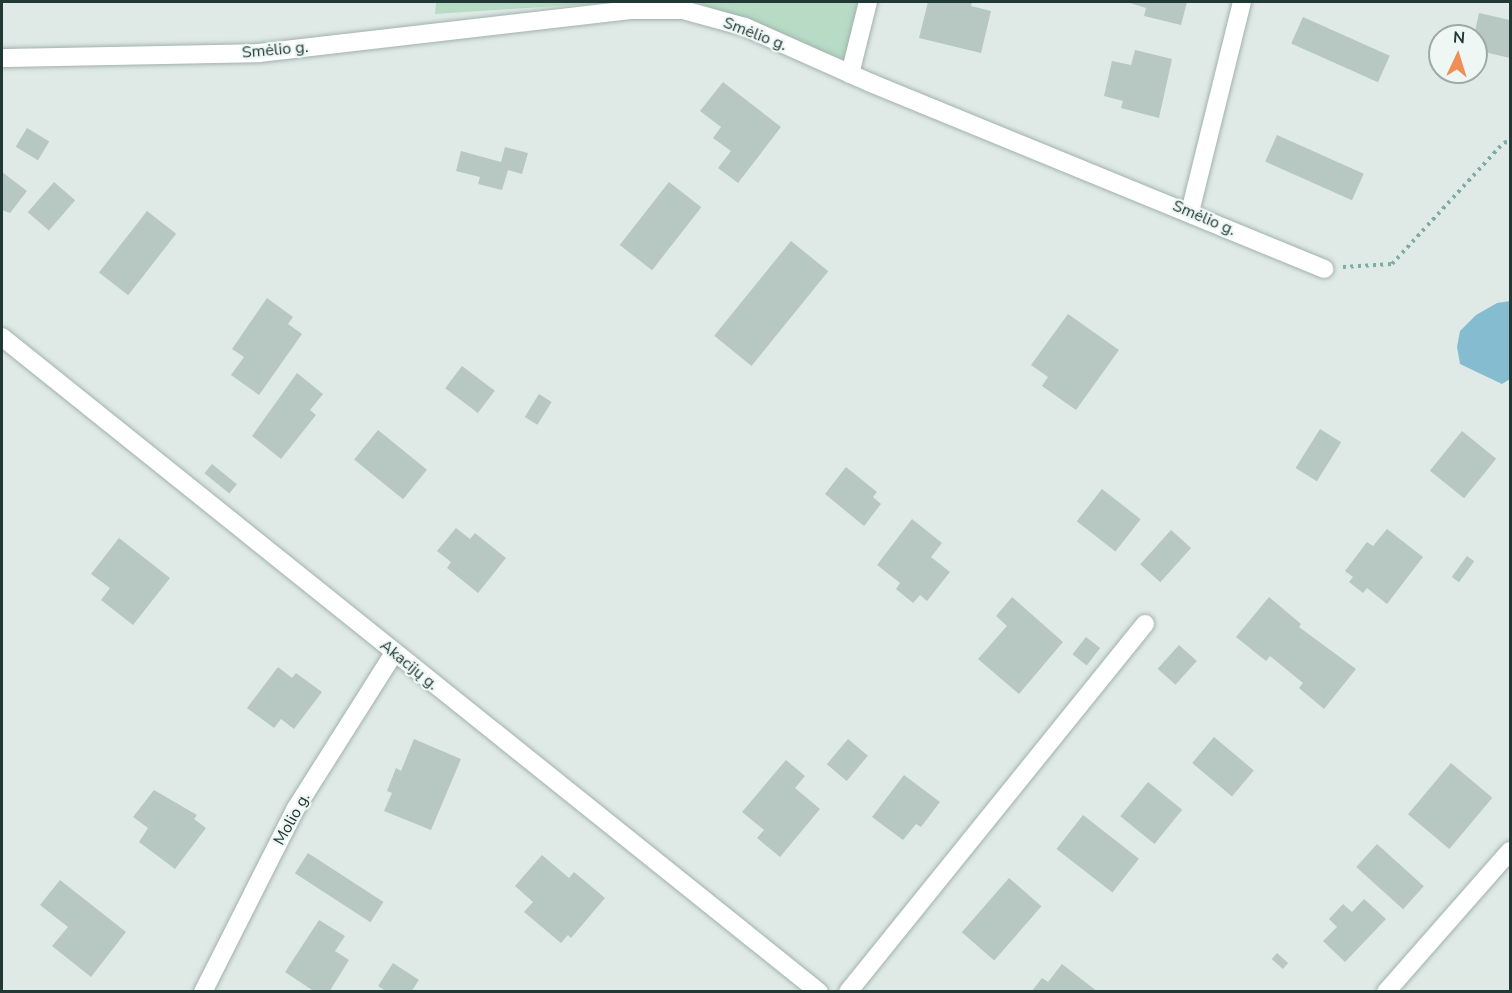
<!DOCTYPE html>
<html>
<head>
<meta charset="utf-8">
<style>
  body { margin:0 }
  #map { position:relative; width:1512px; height:993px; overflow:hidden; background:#dfeae6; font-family:"Nunito Sans",sans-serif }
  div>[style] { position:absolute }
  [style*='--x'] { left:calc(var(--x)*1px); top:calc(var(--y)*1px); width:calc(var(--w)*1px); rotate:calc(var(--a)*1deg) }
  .green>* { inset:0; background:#b7dbc5 }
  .water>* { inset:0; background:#86bccf }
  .building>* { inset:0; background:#b7c7c2; transform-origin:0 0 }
  .path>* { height:4px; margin-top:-2px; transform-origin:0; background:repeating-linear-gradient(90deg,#7fada4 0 3px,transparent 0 7.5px) }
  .roads { filter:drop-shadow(0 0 2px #a2b1ad) drop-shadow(0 0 2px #a2b1ad) }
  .minor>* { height:18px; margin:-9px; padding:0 9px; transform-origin:9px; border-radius:9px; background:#fff }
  span { translate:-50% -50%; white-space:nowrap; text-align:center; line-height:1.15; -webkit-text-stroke:4.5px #eff7f4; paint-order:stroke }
  .street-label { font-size:16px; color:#203935 }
  .frame { position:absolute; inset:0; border:3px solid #203935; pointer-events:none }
  .north { position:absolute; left:1428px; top:24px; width:60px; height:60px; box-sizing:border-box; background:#eff7f4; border:2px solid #9caba8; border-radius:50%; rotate:4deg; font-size:16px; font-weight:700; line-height:24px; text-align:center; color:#203935 }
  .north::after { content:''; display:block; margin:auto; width:21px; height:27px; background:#f08e56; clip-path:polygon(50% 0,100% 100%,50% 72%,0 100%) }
</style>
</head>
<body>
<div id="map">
  <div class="green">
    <div style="clip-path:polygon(436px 2px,619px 2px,435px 14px)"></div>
    <div style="clip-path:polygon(697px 2px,858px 2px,845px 60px)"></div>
  </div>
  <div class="water">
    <div style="clip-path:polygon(1510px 301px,1510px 379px,1502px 384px,1460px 364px,1457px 347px,1460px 331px,1476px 315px,1497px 303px)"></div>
  </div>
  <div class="building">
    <div style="clip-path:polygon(928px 2px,972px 2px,971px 6px,991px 11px,981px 53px,919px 38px)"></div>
    <div style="clip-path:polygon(1127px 2px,1187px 2px,1181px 25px,1144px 16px,1146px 8px)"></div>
    <div style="clip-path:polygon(1479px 13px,1510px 20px,1510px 58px,1476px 50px,1474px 36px)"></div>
    <div style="left:1303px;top:17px;width:95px;height:29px;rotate:24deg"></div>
    <div style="clip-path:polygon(1135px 50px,1172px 59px,1159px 118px,1121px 108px,1123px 101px,1104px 96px,1112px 61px,1131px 65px)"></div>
    <div style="clip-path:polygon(723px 82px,781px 127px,738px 183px,718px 168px,731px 151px,713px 138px,721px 127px,700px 111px)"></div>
    <div style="left:27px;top:128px;width:26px;height:22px;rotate:31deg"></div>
    <div style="left:1277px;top:135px;width:95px;height:29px;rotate:24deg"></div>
    <div style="clip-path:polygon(505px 147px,528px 153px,522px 174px,508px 170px,502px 190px,478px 184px,480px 177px,456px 171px,461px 151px,501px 162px)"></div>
    <div style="clip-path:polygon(2px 172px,27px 191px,10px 213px,2px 210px)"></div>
    <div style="left:54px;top:182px;width:28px;height:40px;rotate:41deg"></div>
    <div style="left:669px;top:182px;width:41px;height:80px;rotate:38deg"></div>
    <div style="left:147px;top:211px;width:37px;height:78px;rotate:38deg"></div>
    <div style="left:791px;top:241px;width:48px;height:122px;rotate:39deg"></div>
    <div style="clip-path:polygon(267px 298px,293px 317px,288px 324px,302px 334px,259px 395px,231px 375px,244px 357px,232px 349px)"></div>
    <div style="clip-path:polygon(1068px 314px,1119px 350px,1076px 410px,1042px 386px,1048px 377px,1031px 365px)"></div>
    <div style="left:462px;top:366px;width:41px;height:28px;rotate:37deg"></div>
    <div style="clip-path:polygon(297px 373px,323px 394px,310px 410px,316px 415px,281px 459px,252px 436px)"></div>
    <div style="left:539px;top:394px;width:15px;height:27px;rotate:32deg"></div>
    <div style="left:1320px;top:429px;width:25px;height:46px;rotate:32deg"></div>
    <div style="left:378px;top:430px;width:63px;height:38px;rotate:39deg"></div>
    <div style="left:1462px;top:431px;width:44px;height:51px;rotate:39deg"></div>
    <div style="left:212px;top:464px;width:32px;height:12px;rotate:39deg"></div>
    <div style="clip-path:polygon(846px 467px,877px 492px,873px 497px,881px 504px,864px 526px,825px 494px)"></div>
    <div style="left:1102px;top:489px;width:49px;height:41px;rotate:38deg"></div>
    <div style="clip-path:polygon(912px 519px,942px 543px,931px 557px,950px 572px,927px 601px,920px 595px,913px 603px,896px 589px,900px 583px,877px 565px)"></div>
    <div style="clip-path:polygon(456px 528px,470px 539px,475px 533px,506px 558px,478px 593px,447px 568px,451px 562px,437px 551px)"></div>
    <div style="clip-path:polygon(1387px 529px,1423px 557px,1387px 604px,1367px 588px,1363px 593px,1349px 582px,1353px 577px,1345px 571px,1367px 542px,1373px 546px)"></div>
    <div style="left:1171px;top:530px;width:27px;height:46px;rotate:42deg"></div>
    <div style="clip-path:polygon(119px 538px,170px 578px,133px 625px,101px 600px,110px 588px,91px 574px)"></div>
    <div style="left:1467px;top:556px;width:9px;height:26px;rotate:36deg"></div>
    <div style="clip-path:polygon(1012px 597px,1063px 642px,1019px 694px,978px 659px,1007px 626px,996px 616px)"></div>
    <div style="clip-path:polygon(1269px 597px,1301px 624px,1299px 627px,1356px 669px,1324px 709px,1299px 688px,1303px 683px,1270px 656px,1266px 661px,1236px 637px)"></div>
    <div style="left:1086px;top:637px;width:18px;height:22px;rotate:38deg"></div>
    <div style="left:1179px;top:645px;width:24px;height:32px;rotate:42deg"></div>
    <div style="clip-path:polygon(278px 667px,292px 678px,296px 673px,322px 692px,294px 729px,281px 719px,274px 728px,247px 708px)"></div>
    <div style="left:1214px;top:737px;width:52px;height:34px;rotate:40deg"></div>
    <div style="clip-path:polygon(414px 739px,461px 759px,431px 830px,384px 811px,392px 793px,387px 791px,396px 768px,401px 771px)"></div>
    <div style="left:848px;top:739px;width:26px;height:33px;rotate:40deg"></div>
    <div style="clip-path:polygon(786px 760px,805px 776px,795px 788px,820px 809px,780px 857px,757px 838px,764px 830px,742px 812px)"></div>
    <div style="left:1451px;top:763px;width:54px;height:67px;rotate:40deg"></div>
    <div style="clip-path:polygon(904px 775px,940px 802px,921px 827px,916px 824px,903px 840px,872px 817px)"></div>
    <div style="left:1148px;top:782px;width:44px;height:44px;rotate:39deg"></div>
    <div style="clip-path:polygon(154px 790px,197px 815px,194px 819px,206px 828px,175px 869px,139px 842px,148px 828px,133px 817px)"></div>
    <div style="left:1083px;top:815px;width:71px;height:43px;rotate:38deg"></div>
    <div style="left:1377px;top:844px;width:63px;height:31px;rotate:42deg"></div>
    <div style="left:308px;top:853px;width:90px;height:24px;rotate:33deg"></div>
    <div style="clip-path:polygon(542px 855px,569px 878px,574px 872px,605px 898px,571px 938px,568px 935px,561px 943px,524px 912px,533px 902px,515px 886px)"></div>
    <div style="left:1009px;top:878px;width:43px;height:72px;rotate:41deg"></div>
    <div style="clip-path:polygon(60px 880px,126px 932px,91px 977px,52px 946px,68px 927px,40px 905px)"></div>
    <div style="clip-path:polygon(1364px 899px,1386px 919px,1345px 962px,1323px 941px,1337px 927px,1329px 919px,1343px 904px,1352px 912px)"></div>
    <div style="clip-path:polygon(319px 920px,345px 936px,335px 951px,349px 960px,329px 992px,315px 992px,285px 972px)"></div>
    <div style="left:1277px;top:953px;width:15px;height:8px;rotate:42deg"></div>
    <div style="clip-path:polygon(393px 963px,419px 980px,411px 992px,387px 992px,378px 986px)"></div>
    <div style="clip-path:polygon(1062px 964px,1098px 992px,1031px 992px,1042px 978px,1048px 982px)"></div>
  </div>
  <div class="path">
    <div style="--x:1343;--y:267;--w:49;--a:-3.5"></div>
    <div style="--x:1392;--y:264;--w:166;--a:-47.4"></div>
    <div style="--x:1504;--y:142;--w:6;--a:9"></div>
  </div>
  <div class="roads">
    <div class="minor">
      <div style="--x:2;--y:58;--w:257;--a:-1.1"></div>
      <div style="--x:259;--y:53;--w:376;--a:-6.6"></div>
      <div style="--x:633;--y:10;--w:50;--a:0"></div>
      <div style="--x:683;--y:10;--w:64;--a:15.3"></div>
      <div style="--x:745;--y:27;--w:138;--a:24"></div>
      <div style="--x:871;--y:83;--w:490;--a:22.3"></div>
      <div style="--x:850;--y:74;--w:74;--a:-76"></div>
      <div style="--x:1190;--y:212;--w:216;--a:-76.1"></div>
      <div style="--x:2;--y:337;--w:1047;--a:38.72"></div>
      <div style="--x:203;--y:992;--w:206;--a:-63.2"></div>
      <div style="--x:296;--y:808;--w:183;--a:-57.7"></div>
      <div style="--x:848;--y:992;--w:473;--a:-51.1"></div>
      <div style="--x:1386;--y:992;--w:188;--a:-48.7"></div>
    </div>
  </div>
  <div class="street-label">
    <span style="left:755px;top:34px;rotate:21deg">Smėlio g.</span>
    <span style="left:275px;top:50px;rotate:-5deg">Smėlio g.</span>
    <span style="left:1204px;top:218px;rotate:23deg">Smėlio g.</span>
    <span style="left:409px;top:665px;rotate:39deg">Akacijų g.</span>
    <span style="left:292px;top:819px;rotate:-61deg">Molio g.</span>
  </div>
  <div class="frame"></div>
  <div class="north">N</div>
</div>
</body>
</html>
